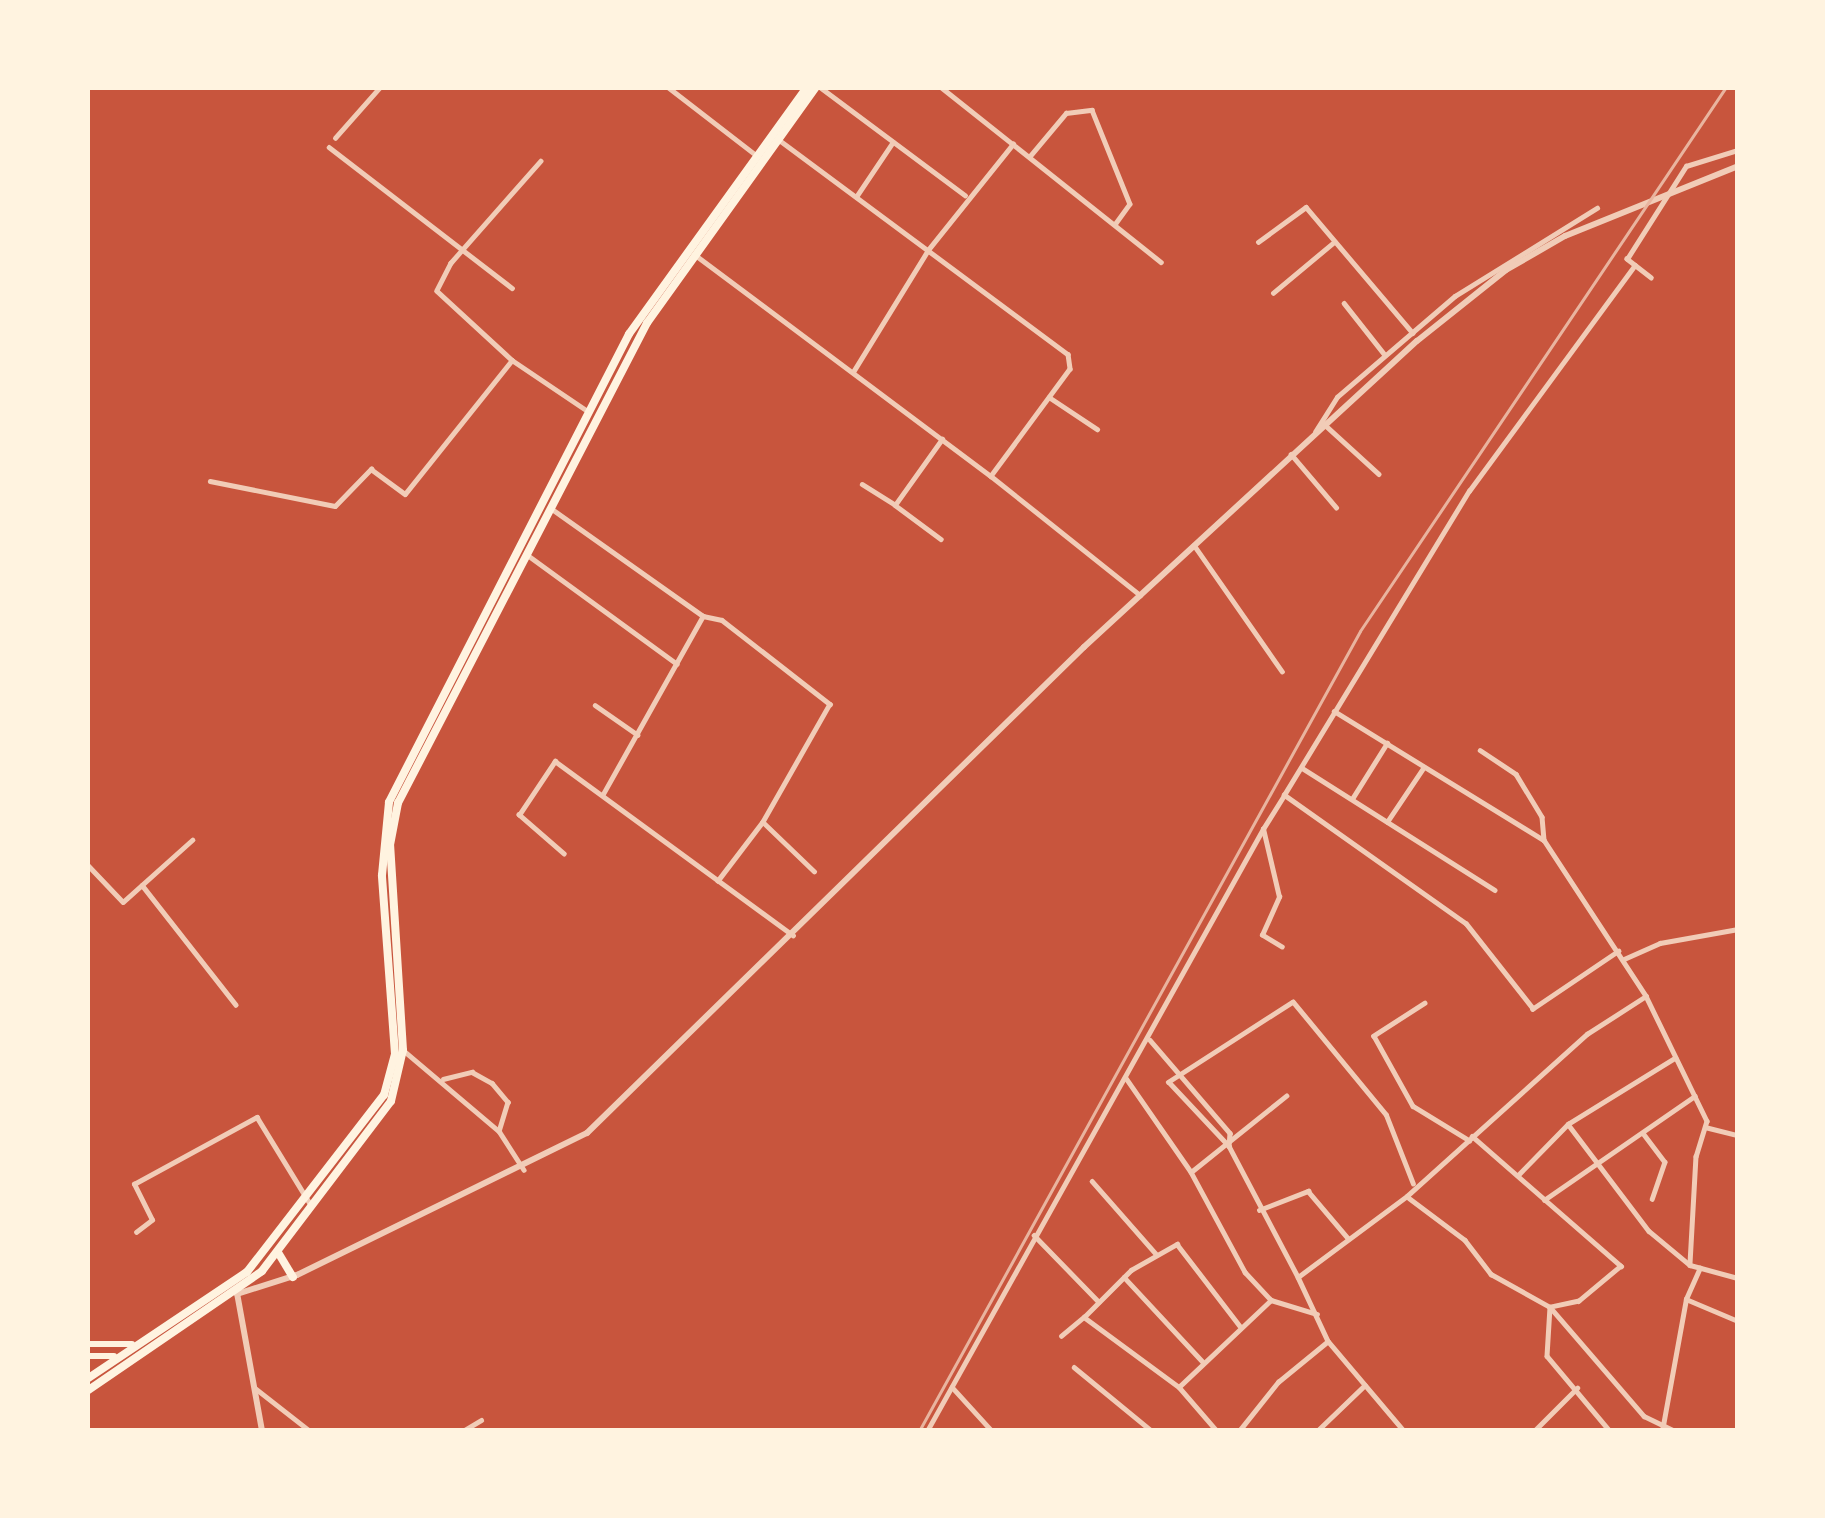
<!DOCTYPE html>
<html>
<head>
<meta charset="utf-8">
<style>
  body { margin:0 }
  #map { position:relative; width:1825px; height:1518px; overflow:hidden; background:#c8553d; font-family:Karla,sans-serif }
  div>[style] { position:absolute }
  [style*='--x'] { left:calc(var(--x)*1px); top:calc(var(--y)*1px); width:calc(var(--w)*1px); rotate:calc(var(--a)*1deg) }
  .minor>* { height:4.5px; margin:-2.25px; padding:0 2.25px; transform-origin:2.25px; border-radius:2.25px; background:#f1ccb7 }
  .tertiary>* { height:6px; margin:-3px; padding:0 3px; transform-origin:3px; border-radius:3px; background:#f1ccb7 }
  .secondary>* { height:6px; margin:-3px; padding:0 3px; transform-origin:3px; border-radius:3px; background:#fff3e0 }
  .trunk>* { height:8px; margin:-4px; padding:0 4px; transform-origin:4px; border-radius:4px; background:#fff3e0 }
  .rail>* { height:3px; margin:-1.5px; padding:0 1.5px; transform-origin:1.5px; border-radius:1.5px; background:#e9b49f }
  span { translate:-50% -50%; white-space:nowrap; text-align:center; line-height:1.15; -webkit-text-stroke:10px #fff3e0; paint-order:stroke }
  .frame { position:absolute; inset:0; border:90px solid #fff3e0; pointer-events:none }
</style>
</head>
<body>
<div id="map">
  <div class="minor">
    <div style="--x:668;--y:87;--w:111;--a:37.7"></div>
    <div style="--x:820;--y:87;--w:181;--a:36.7"></div>
    <div style="--x:941;--y:87;--w:281;--a:38.5"></div>
    <div style="--x:335;--y:138;--w:68;--a:-48.6"></div>
    <div style="--x:778;--y:139;--w:361;--a:36.6"></div>
    <div style="--x:1068;--y:354;--w:15;--a:82"></div>
    <div style="--x:1070;--y:369;--w:133;--a:126.4"></div>
    <div style="--x:991;--y:476;--w:191;--a:38.6"></div>
    <div style="--x:329;--y:147;--w:231;--a:37.6"></div>
    <div style="--x:1030;--y:156;--w:56;--a:-50.1"></div>
    <div style="--x:1066;--y:113;--w:26;--a:-7"></div>
    <div style="--x:1092;--y:110;--w:101;--a:68"></div>
    <div style="--x:1130;--y:204;--w:24;--a:126"></div>
    <div style="--x:541;--y:161;--w:136;--a:131.4"></div>
    <div style="--x:451;--y:263;--w:31;--a:117"></div>
    <div style="--x:437;--y:291;--w:102;--a:42.6"></div>
    <div style="--x:512;--y:360;--w:93;--a:34"></div>
    <div style="--x:856;--y:197;--w:66;--a:-56.1"></div>
    <div style="--x:1258;--y:242;--w:59;--a:-36.1"></div>
    <div style="--x:1306;--y:207;--w:165;--a:49.7"></div>
    <div style="--x:694;--y:254;--w:371;--a:36.8"></div>
    <div style="--x:1651;--y:278;--w:31;--a:-142"></div>
    <div style="--x:1627;--y:259;--w:110;--a:-57.6"></div>
    <div style="--x:1686;--y:166;--w:54;--a:-17.1"></div>
    <div style="--x:1273;--y:293;--w:80;--a:-39.9"></div>
    <div style="--x:1344;--y:303;--w:66;--a:51.7"></div>
    <div style="--x:853;--y:372;--w:143;--a:-58.4"></div>
    <div style="--x:928;--y:250;--w:136;--a:-51.3"></div>
    <div style="--x:1049;--y:397;--w:58;--a:33.7"></div>
    <div style="--x:1324;--y:424;--w:74;--a:42.3"></div>
    <div style="--x:1315;--y:432;--w:41;--a:-57.8"></div>
    <div style="--x:1337;--y:397;--w:155;--a:-40.6"></div>
    <div style="--x:1455;--y:296;--w:167;--a:-31.8"></div>
    <div style="--x:1291;--y:454;--w:70;--a:49.7"></div>
    <div style="--x:210;--y:481;--w:127;--a:11.3"></div>
    <div style="--x:335;--y:506;--w:52;--a:-45.8"></div>
    <div style="--x:371;--y:469;--w:42;--a:36.3"></div>
    <div style="--x:405;--y:494;--w:171;--a:-51.4"></div>
    <div style="--x:862;--y:484;--w:39;--a:32"></div>
    <div style="--x:895;--y:505;--w:81;--a:-54.5"></div>
    <div style="--x:895;--y:505;--w:57;--a:36.5"></div>
    <div style="--x:552;--y:509;--w:185;--a:35.3"></div>
    <div style="--x:703;--y:616;--w:19;--a:12"></div>
    <div style="--x:722;--y:620;--w:137;--a:37.9"></div>
    <div style="--x:830;--y:704;--w:136;--a:119.6"></div>
    <div style="--x:763;--y:822;--w:74;--a:127.3"></div>
    <div style="--x:1194;--y:545;--w:154;--a:55.1"></div>
    <div style="--x:529;--y:556;--w:183;--a:36.1"></div>
    <div style="--x:595;--y:705;--w:52;--a:34.9"></div>
    <div style="--x:1334;--y:711;--w:246;--a:31.6"></div>
    <div style="--x:1544;--y:840;--w:186;--a:56.8"></div>
    <div style="--x:1646;--y:996;--w:139;--a:64"></div>
    <div style="--x:1707;--y:1121;--w:37;--a:107"></div>
    <div style="--x:1696;--y:1156;--w:109;--a:93.2"></div>
    <div style="--x:1690;--y:1265;--w:50;--a:15.2"></div>
    <div style="--x:1480;--y:750;--w:43;--a:33.7"></div>
    <div style="--x:1516;--y:774;--w:50;--a:58.8"></div>
    <div style="--x:1542;--y:817;--w:23;--a:85"></div>
    <div style="--x:1302;--y:768;--w:228;--a:32.3"></div>
    <div style="--x:603;--y:794;--w:204;--a:-60.7"></div>
    <div style="--x:1352;--y:799;--w:66;--a:-58"></div>
    <div style="--x:763;--y:822;--w:71;--a:43.9"></div>
    <div style="--x:1387;--y:822;--w:66;--a:-56.1"></div>
    <div style="--x:564;--y:854;--w:60;--a:-139.1"></div>
    <div style="--x:519;--y:815;--w:65;--a:-56.3"></div>
    <div style="--x:555;--y:761;--w:295;--a:36.2"></div>
    <div style="--x:87;--y:864;--w:52;--a:46.5"></div>
    <div style="--x:123;--y:902;--w:93;--a:-41.9"></div>
    <div style="--x:142;--y:885;--w:152;--a:51.9"></div>
    <div style="--x:1282;--y:947;--w:23;--a:-149"></div>
    <div style="--x:1262;--y:935;--w:42;--a:-65.9"></div>
    <div style="--x:1279;--y:897;--w:70;--a:-103.2"></div>
    <div style="--x:1263;--y:829;--w:40;--a:-58"></div>
    <div style="--x:1619;--y:951;--w:104;--a:146"></div>
    <div style="--x:1533;--y:1009;--w:108;--a:-128.2"></div>
    <div style="--x:1466;--y:924;--w:223;--a:-144.7"></div>
    <div style="--x:1284;--y:795;--w:356;--a:-58.7"></div>
    <div style="--x:1469;--y:491;--w:280;--a:-53.7"></div>
    <div style="--x:1624;--y:959;--w:39;--a:-24"></div>
    <div style="--x:1660;--y:943;--w:79;--a:-10.2"></div>
    <div style="--x:1425;--y:1003;--w:61;--a:147.1"></div>
    <div style="--x:1374;--y:1036;--w:80;--a:60.9"></div>
    <div style="--x:1413;--y:1106;--w:66;--a:31.3"></div>
    <div style="--x:1150;--y:1040;--w:123;--a:49.3"></div>
    <div style="--x:1230;--y:1133;--w:13;--a:94"></div>
    <div style="--x:403;--y:1050;--w:126;--a:40.2"></div>
    <div style="--x:499;--y:1131;--w:46;--a:57.3"></div>
    <div style="--x:1126;--y:1078;--w:114;--a:55.3"></div>
    <div style="--x:1191;--y:1172;--w:114;--a:61.6"></div>
    <div style="--x:1245;--y:1272;--w:38;--a:47"></div>
    <div style="--x:1271;--y:1300;--w:48;--a:16.9"></div>
    <div style="--x:443;--y:1079;--w:30;--a:-14"></div>
    <div style="--x:472;--y:1072;--w:23;--a:29"></div>
    <div style="--x:492;--y:1083;--w:25;--a:50"></div>
    <div style="--x:508;--y:1102;--w:28;--a:107"></div>
    <div style="--x:1568;--y:1124;--w:126;--a:-31.7"></div>
    <div style="--x:1705;--y:1127;--w:34;--a:14"></div>
    <div style="--x:1643;--y:1133;--w:36;--a:53"></div>
    <div style="--x:1665;--y:1162;--w:39;--a:109"></div>
    <div style="--x:1472;--y:1136;--w:198;--a:41.1"></div>
    <div style="--x:1621;--y:1266;--w:55;--a:140.2"></div>
    <div style="--x:1579;--y:1301;--w:30;--a:168"></div>
    <div style="--x:1191;--y:1172;--w:122;--a:-38.7"></div>
    <div style="--x:1519;--y:1174;--w:70;--a:-45.6"></div>
    <div style="--x:1568;--y:1124;--w:134;--a:52.9"></div>
    <div style="--x:1649;--y:1231;--w:53;--a:39.7"></div>
    <div style="--x:1092;--y:1181;--w:98;--a:48.7"></div>
    <div style="--x:1413;--y:1184;--w:74;--a:-111.4"></div>
    <div style="--x:1386;--y:1115;--w:146;--a:-129.5"></div>
    <div style="--x:1293;--y:1002;--w:148;--a:147.2"></div>
    <div style="--x:1169;--y:1082;--w:88;--a:46.8"></div>
    <div style="--x:1229;--y:1146;--w:148;--a:62.2"></div>
    <div style="--x:1298;--y:1277;--w:136;--a:-36.6"></div>
    <div style="--x:1407;--y:1196;--w:242;--a:-42"></div>
    <div style="--x:1587;--y:1034;--w:70;--a:-32.8"></div>
    <div style="--x:1409;--y:1198;--w:70;--a:36.9"></div>
    <div style="--x:1465;--y:1240;--w:43;--a:52.6"></div>
    <div style="--x:1491;--y:1274;--w:68;--a:29.2"></div>
    <div style="--x:1550;--y:1307;--w:144;--a:49.2"></div>
    <div style="--x:1644;--y:1416;--w:34;--a:26"></div>
    <div style="--x:1544;--y:1200;--w:183;--a:-34.6"></div>
    <div style="--x:1259;--y:1210;--w:53;--a:-21.2"></div>
    <div style="--x:1308;--y:1191;--w:62;--a:49.6"></div>
    <div style="--x:136;--y:1232;--w:20;--a:-37"></div>
    <div style="--x:152;--y:1220;--w:40;--a:-116.6"></div>
    <div style="--x:134;--y:1184;--w:140;--a:-28.6"></div>
    <div style="--x:257;--y:1117;--w:100;--a:58.5"></div>
    <div style="--x:1034;--y:1235;--w:93;--a:45.9"></div>
    <div style="--x:1124;--y:1277;--w:115;--a:47.1"></div>
    <div style="--x:1298;--y:1277;--w:71;--a:64.9"></div>
    <div style="--x:1328;--y:1341;--w:118;--a:49.8"></div>
    <div style="--x:1686;--y:1299;--w:56;--a:22.9"></div>
    <div style="--x:1550;--y:1307;--w:49;--a:93.5"></div>
    <div style="--x:1547;--y:1356;--w:98;--a:50"></div>
    <div style="--x:1084;--y:1317;--w:66;--a:-45"></div>
    <div style="--x:1131;--y:1270;--w:53;--a:-29.5"></div>
    <div style="--x:1177;--y:1244;--w:103;--a:52.5"></div>
    <div style="--x:1061;--y:1336;--w:30;--a:-40"></div>
    <div style="--x:1084;--y:1317;--w:118;--a:36.4"></div>
    <div style="--x:1179;--y:1387;--w:58;--a:49.2"></div>
    <div style="--x:1074;--y:1367;--w:101;--a:39.4"></div>
    <div style="--x:1180;--y:1386;--w:125;--a:-43.4"></div>
    <div style="--x:952;--y:1387;--w:59;--a:47.7"></div>
    <div style="--x:255;--y:1388;--w:70;--a:38"></div>
    <div style="--x:463;--y:1431;--w:21;--a:-31"></div>
    <div style="--x:927;--y:1431;--w:689;--a:-60.83"></div>
    <div style="--x:1239;--y:1431;--w:63;--a:-51.5"></div>
    <div style="--x:1278;--y:1382;--w:63;--a:-39.2"></div>
    <div style="--x:1317;--y:1431;--w:66;--a:-43.8"></div>
    <div style="--x:1487;--y:1431;--w:3;--a:0"></div>
    <div style="--x:1534;--y:1431;--w:61;--a:-45"></div>
    <div style="--x:1662;--y:1431;--w:134;--a:-79.7"></div>
    <div style="--x:1686;--y:1299;--w:34;--a:-66"></div>
  </div>
  <div class="tertiary">
    <div style="--x:237;--y:1293;--w:140;--a:79.7"></div>
    <div style="--x:237;--y:1294;--w:63;--a:-17.6"></div>
    <div style="--x:297;--y:1275;--w:323;--a:-26.1"></div>
    <div style="--x:587;--y:1133;--w:695;--a:-44.36"></div>
    <div style="--x:1084;--y:647;--w:452;--a:-42.6"></div>
    <div style="--x:1417;--y:341;--w:114;--a:-38.6"></div>
    <div style="--x:1506;--y:270;--w:68;--a:-30"></div>
    <div style="--x:1565;--y:236;--w:187;--a:-22"></div>
  </div>
  <div class="secondary">
    <div style="--x:87;--y:1344;--w:45;--a:0"></div>
    <div style="--x:87;--y:1356;--w:27;--a:0"></div>
  </div>
  <div class="trunk">
    <div style="--x:279;--y:1254;--w:27;--a:59"></div>
    <div style="--x:87;--y:1379;--w:192;--a:-33.8"></div>
    <div style="--x:247;--y:1272;--w:224;--a:-52.3"></div>
    <div style="--x:384;--y:1095;--w:42;--a:-75"></div>
    <div style="--x:395;--y:1054;--w:179;--a:-94.2"></div>
    <div style="--x:382;--y:875;--w:73;--a:-84.5"></div>
    <div style="--x:389;--y:802;--w:526;--a:-62.85"></div>
    <div style="--x:629;--y:334;--w:304;--a:-54.2"></div>
    <div style="--x:87;--y:1391;--w:212;--a:-34.4"></div>
    <div style="--x:262;--y:1271;--w:213;--a:-52.8"></div>
    <div style="--x:391;--y:1101;--w:52;--a:-76.8"></div>
    <div style="--x:403;--y:1050;--w:205;--a:-93.6"></div>
    <div style="--x:390;--y:845;--w:43;--a:-79.2"></div>
    <div style="--x:398;--y:803;--w:541;--a:-62.58"></div>
    <div style="--x:647;--y:323;--w:290;--a:-54.4"></div>
  </div>
  <div class="rail">
    <div style="--x:919;--y:1431;--w:913;--a:-61.13"></div>
    <div style="--x:1360;--y:631;--w:656;--a:-56.07"></div>
  </div>
  <div class="frame"></div>
</div>
</body>
</html>
